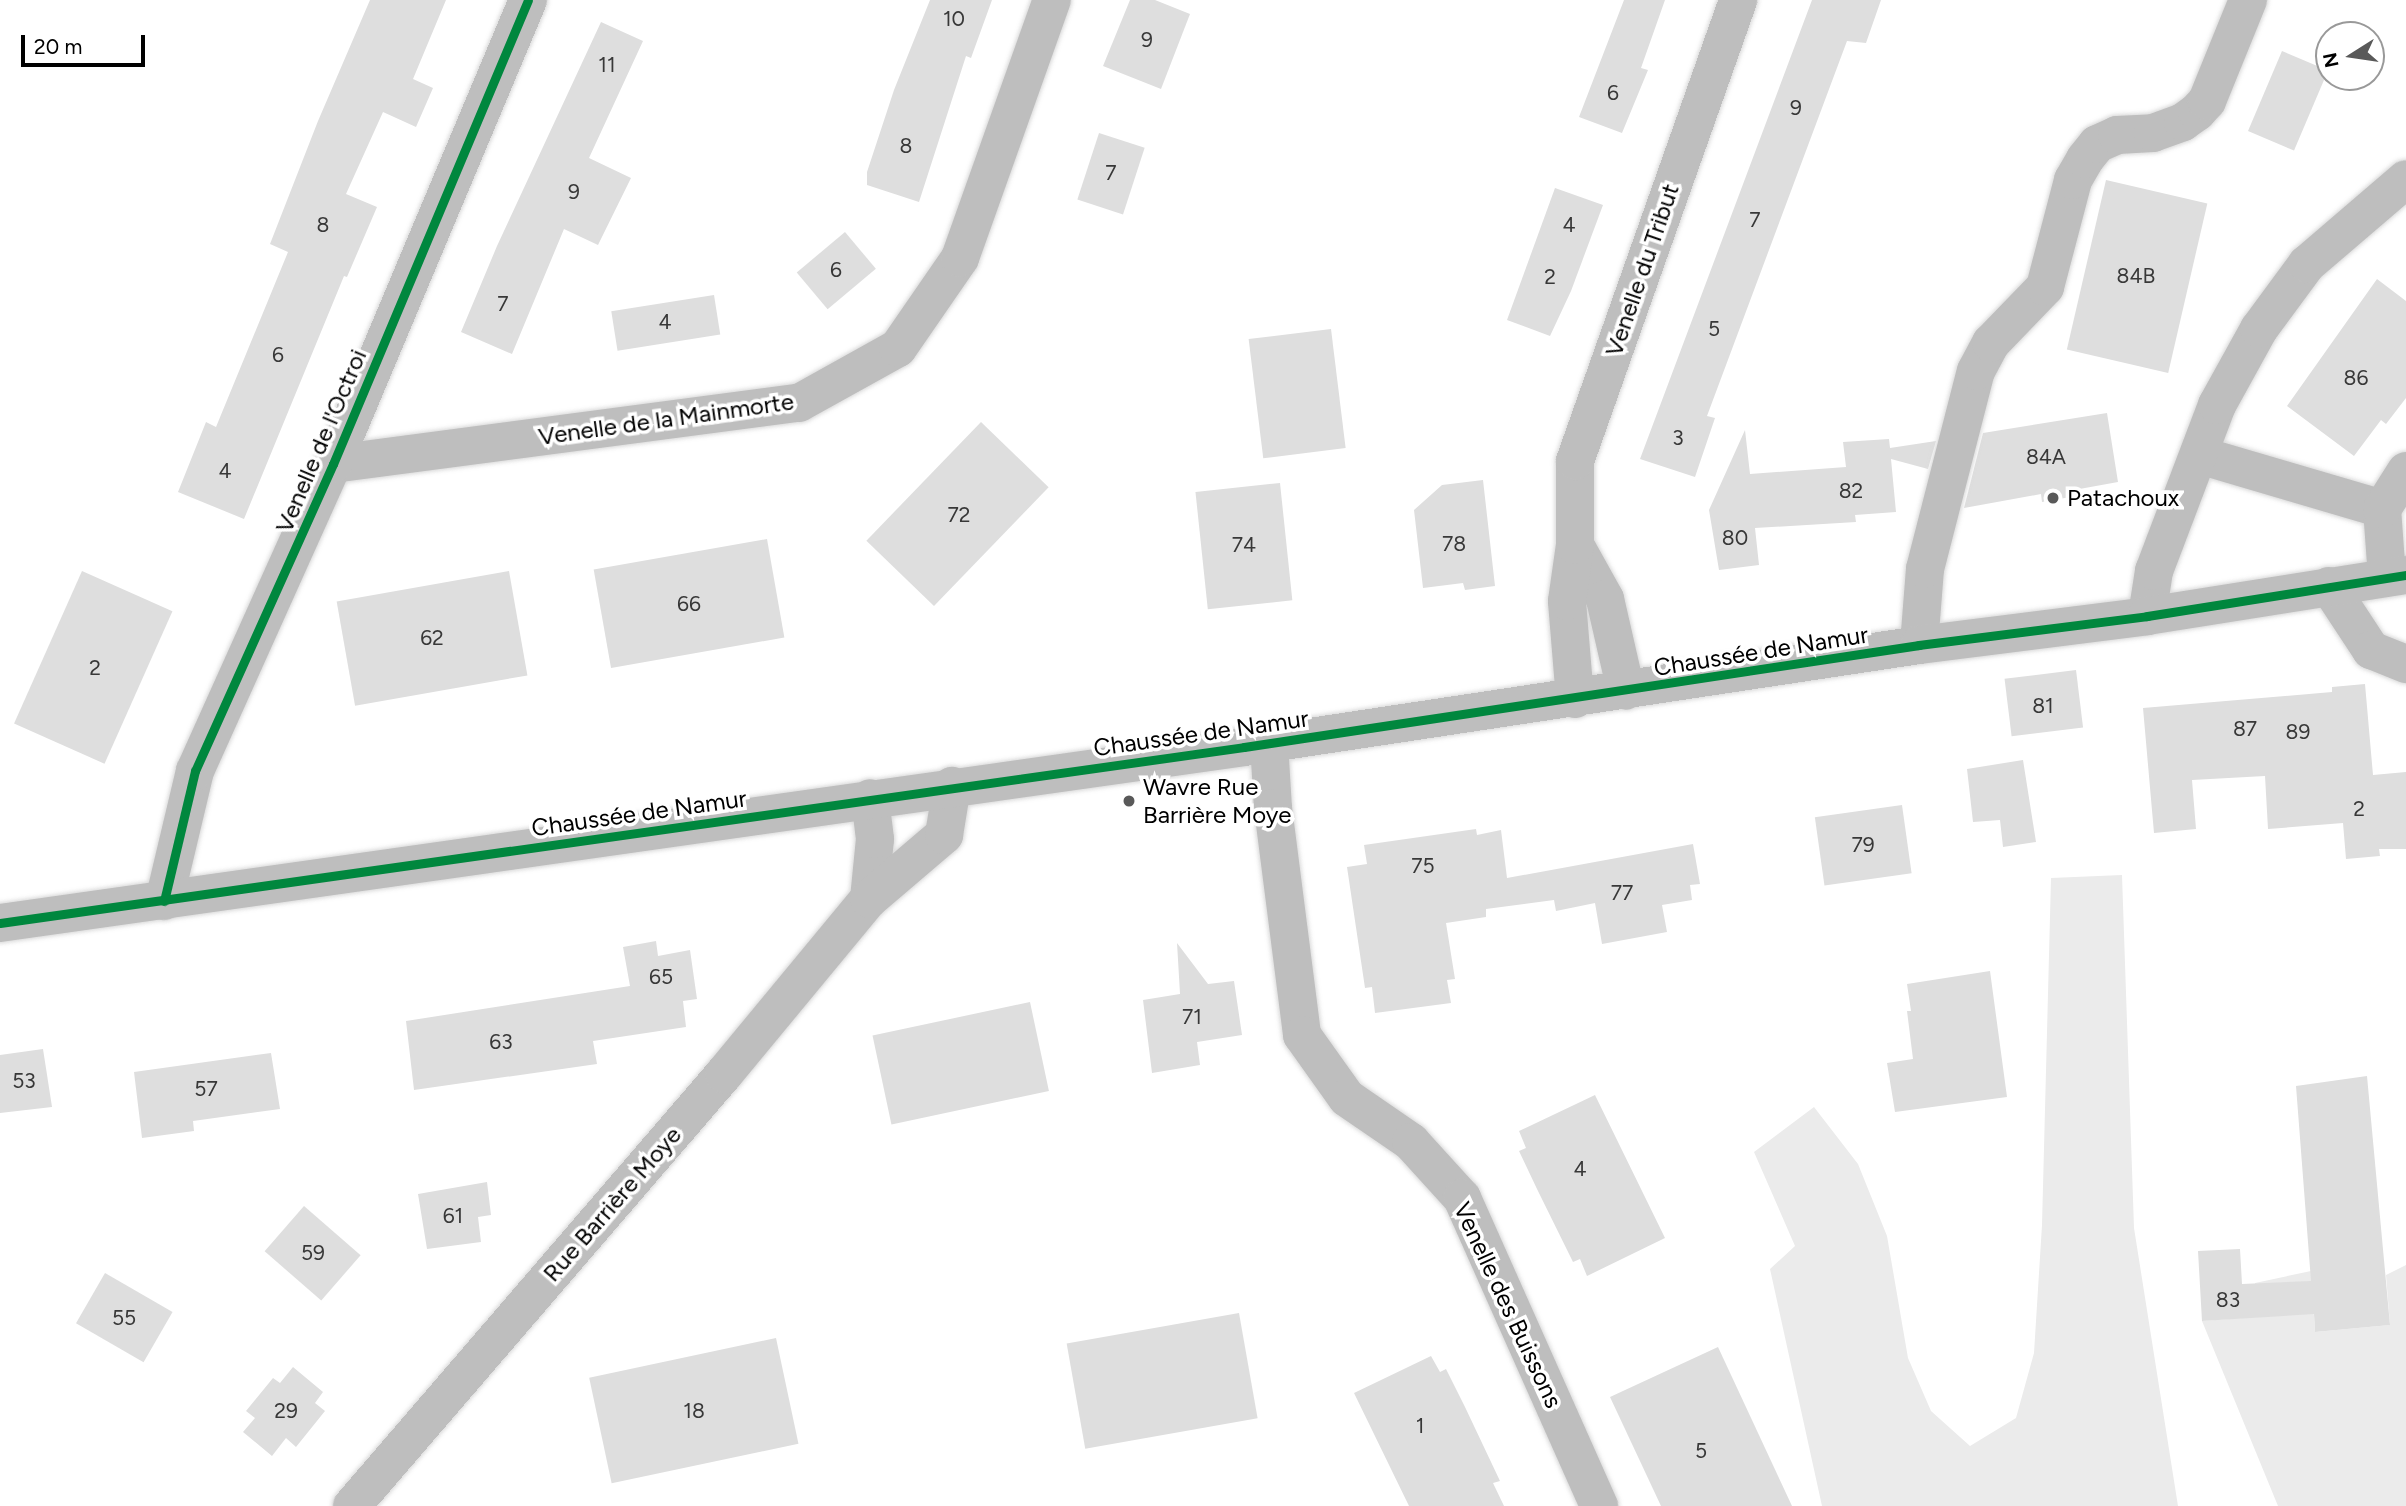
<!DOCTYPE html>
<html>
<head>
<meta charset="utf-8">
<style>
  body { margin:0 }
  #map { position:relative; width:2406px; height:1506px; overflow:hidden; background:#fff; font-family:Figtree,sans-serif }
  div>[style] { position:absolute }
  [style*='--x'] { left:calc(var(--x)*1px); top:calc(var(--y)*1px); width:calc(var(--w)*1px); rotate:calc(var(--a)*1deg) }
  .green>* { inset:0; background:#ebebeb }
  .building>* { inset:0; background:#dedede; transform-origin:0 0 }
  .roads { filter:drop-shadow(0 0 2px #dbdbdb) drop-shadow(0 0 2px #dbdbdb) }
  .minor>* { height:38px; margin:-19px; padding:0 19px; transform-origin:19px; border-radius:19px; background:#bebebe }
  .major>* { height:38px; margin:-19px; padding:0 19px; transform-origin:19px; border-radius:19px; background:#bebebe }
  .cycleway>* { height:9px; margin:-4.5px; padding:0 4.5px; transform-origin:4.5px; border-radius:4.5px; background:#00873e }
  .dots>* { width:19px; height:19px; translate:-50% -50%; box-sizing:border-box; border:4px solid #fff; border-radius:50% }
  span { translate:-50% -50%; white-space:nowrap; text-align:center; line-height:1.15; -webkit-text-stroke:7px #fff; paint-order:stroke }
  .number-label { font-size:21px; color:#383838 }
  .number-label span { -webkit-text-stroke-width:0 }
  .street-label { font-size:24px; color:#000 }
  .poi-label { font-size:24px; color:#000 }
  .left { translate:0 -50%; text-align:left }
  .north { position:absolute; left:2315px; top:21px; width:70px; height:70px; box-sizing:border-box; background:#fff; border:2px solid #999; border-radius:50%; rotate:258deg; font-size:19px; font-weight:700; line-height:28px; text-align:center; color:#000 }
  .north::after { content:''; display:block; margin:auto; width:24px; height:32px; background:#595959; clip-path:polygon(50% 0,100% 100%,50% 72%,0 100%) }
  .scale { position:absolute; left:21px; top:35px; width:124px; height:32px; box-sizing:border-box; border:4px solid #000; border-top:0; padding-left:9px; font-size:21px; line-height:24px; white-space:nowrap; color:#000; -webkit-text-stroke:5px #fff; paint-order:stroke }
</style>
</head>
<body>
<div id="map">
  <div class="green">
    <div style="clip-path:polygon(2122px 875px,2134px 1228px,2178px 1506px,1822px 1506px,1770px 1269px,1795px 1246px,1754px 1152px,1814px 1107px,1858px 1164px,1887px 1236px,1908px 1358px,1931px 1411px,1970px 1446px,2016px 1418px,2034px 1353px,2042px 1225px,2051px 878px)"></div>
    <div style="clip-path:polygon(2406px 1265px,2406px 1506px,2278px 1506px,2202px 1321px,2257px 1317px,2255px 1283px,2311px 1271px,2315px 1332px,2390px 1325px,2386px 1275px)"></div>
  </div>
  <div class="building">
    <div style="clip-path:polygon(370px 0,446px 0,413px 79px,433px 88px,416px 127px,383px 112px,346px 194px,377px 207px,347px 277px,344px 276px,244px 519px,178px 492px,206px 422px,216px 427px,288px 252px,270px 244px,318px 121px)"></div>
    <div style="clip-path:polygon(930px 0,992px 0,971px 58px,966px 56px,919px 202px,867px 185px,867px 172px,894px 90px)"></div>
    <div style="clip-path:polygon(1130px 0,1155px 0,1190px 14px,1161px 89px,1103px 66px)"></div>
    <div style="clip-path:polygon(1624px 0,1665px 0,1641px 68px,1648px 70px,1622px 133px,1579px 117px)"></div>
    <div style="clip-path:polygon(1812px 0,1881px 0,1866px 43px,1847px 41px,1707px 416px,1715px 418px,1695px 477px,1640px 459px)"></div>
    <div style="clip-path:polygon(601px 22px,643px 41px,589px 158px,631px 178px,598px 245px,564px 229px,512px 354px,461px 332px,497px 246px)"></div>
    <div style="left:2282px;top:51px;width:50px;height:87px;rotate:23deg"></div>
    <div style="left:1099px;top:133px;width:48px;height:70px;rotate:18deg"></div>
    <div style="left:2106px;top:180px;width:104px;height:174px;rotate:13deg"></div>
    <div style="clip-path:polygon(1555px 188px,1603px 205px,1571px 291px,1550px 336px,1507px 320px)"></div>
    <div style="left:845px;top:232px;width:48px;height:63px;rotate:50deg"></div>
    <div style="clip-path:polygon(2377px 279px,2406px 301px,2406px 398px,2386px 424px,2381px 420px,2354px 456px,2287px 406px)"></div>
    <div style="left:714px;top:295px;width:40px;height:104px;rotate:81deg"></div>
    <div style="left:1331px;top:329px;width:120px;height:83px;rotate:83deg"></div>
    <div style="clip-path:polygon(2107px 413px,2118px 482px,2074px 490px,2076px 496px,2042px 502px,2041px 494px,1964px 508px,1983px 433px)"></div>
    <div style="left:981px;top:422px;width:94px;height:165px;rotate:44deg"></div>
    <div style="clip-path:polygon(1745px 430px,1750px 474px,1846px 467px,1843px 442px,1889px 439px,1890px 448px,1936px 441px,1928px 469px,1891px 459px,1896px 512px,1855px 515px,1856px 522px,1755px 528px,1759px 565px,1719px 570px,1709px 510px)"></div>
    <div style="clip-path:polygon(1483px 480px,1495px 586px,1465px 590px,1463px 583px,1423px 588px,1414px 510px,1442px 485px)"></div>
    <div style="left:1280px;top:483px;width:118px;height:85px;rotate:84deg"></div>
    <div style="left:767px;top:539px;width:100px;height:176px;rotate:80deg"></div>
    <div style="left:82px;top:571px;width:99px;height:167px;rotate:24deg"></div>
    <div style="left:509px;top:571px;width:106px;height:175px;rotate:80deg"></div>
    <div style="left:2076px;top:670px;width:58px;height:72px;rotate:83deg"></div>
    <div style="clip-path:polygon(2365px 684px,2373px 775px,2406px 772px,2406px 849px,2379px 849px,2380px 856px,2346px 859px,2343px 823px,2268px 829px,2265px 776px,2192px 780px,2196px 829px,2154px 833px,2143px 708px,2332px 692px,2332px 687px)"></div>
    <div style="clip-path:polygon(2023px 760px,2036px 842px,2003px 847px,2000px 820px,1973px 822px,1967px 769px)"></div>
    <div style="left:1902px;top:805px;width:69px;height:88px;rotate:82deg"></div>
    <div style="clip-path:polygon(1476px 829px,1477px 835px,1501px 830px,1507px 878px,1693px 844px,1700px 884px,1690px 885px,1692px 900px,1662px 905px,1667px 932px,1602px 944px,1595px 903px,1556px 911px,1554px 900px,1486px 909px,1486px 917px,1446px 923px,1455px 979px,1447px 980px,1451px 1003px,1375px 1013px,1372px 987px,1365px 988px,1347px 867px,1367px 864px,1364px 845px)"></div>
    <div style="clip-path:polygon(656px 941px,658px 956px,690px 950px,697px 999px,683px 1001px,686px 1027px,593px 1041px,597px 1064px,414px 1090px,406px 1021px,630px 986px,623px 947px)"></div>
    <div style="clip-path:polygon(1177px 943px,1208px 984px,1234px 981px,1242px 1035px,1197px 1042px,1200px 1065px,1152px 1073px,1143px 1000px,1180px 994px)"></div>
    <div style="clip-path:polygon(1990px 971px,2007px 1097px,1895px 1112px,1887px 1063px,1913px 1059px,1907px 1011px,1911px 1011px,1907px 984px)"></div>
    <div style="left:1030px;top:1002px;width:91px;height:161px;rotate:78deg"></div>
    <div style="clip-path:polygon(43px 1049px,52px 1107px,0 1113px,0 1055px)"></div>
    <div style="clip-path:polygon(271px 1053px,280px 1109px,193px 1121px,194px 1131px,142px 1138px,134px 1072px)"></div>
    <div style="clip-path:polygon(2367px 1076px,2390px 1325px,2315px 1332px,2314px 1314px,2202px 1321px,2198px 1251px,2240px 1249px,2242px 1284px,2311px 1281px,2296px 1086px)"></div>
    <div style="clip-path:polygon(1595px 1095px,1665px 1238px,1587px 1276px,1580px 1259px,1573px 1262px,1537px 1189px,1519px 1151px,1526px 1148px,1519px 1131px)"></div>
    <div style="clip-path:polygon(487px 1182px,491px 1215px,478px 1217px,481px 1242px,427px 1249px,418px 1194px)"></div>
    <div style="left:304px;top:1206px;width:75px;height:60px;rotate:41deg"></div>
    <div style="left:105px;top:1273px;width:78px;height:58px;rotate:30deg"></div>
    <div style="left:1239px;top:1313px;width:107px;height:175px;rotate:80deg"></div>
    <div style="left:776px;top:1338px;width:108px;height:191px;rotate:78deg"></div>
    <div style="clip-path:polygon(1718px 1347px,1792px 1506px,1661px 1506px,1610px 1397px)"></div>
    <div style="clip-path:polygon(1431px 1356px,1440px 1372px,1446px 1369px,1465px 1407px,1500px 1481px,1493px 1483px,1504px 1506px,1409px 1506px,1354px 1393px)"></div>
    <div style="clip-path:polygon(293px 1367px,323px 1392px,315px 1403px,325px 1411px,296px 1447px,286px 1438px,272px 1456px,243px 1432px,255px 1418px,246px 1411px,273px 1378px,280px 1383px)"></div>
  </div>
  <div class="roads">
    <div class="minor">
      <div style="--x:2199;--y:455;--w:191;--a:16.4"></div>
      <div style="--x:333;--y:464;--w:470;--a:-7.5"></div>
      <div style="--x:799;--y:403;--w:113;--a:-29.1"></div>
      <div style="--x:898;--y:348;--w:109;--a:-55.4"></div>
      <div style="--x:960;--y:258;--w:274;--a:-70.4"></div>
      <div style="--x:1575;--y:545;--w:62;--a:60.9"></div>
      <div style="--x:1605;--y:599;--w:94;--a:77.1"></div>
      <div style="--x:2387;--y:577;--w:68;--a:-94.2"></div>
      <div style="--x:2382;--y:509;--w:45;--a:-57.7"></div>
      <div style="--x:2329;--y:586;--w:77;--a:56.7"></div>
      <div style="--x:2371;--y:650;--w:38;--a:22"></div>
      <div style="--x:2147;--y:616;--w:46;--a:-81.2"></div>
      <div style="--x:2154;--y:571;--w:178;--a:-69.2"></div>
      <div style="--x:2217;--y:405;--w:87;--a:-61.1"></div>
      <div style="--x:2259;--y:329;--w:81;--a:-53.6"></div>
      <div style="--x:2307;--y:264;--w:130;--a:-40.6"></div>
      <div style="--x:1919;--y:645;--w:76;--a:-85.5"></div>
      <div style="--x:1925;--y:569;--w:204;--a:-75.6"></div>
      <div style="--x:1976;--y:371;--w:32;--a:-62"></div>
      <div style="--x:1991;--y:343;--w:78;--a:-46"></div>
      <div style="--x:2045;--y:287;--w:111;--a:-75.3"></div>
      <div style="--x:2073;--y:180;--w:24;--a:-60"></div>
      <div style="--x:2085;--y:159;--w:19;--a:-51"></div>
      <div style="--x:2097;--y:144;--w:22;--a:-24"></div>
      <div style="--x:2117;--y:135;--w:36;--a:-3"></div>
      <div style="--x:2153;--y:133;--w:32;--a:-20"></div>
      <div style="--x:2183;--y:122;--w:17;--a:-36"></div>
      <div style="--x:2197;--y:112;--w:15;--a:-48"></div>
      <div style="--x:2207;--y:101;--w:109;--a:-67.9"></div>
      <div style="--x:1575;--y:699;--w:98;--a:-94.7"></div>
      <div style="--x:1567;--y:601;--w:57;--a:-81.9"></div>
      <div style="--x:1575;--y:545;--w:84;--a:-90"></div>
      <div style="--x:1575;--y:461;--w:489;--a:-70.5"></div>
      <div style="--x:1269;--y:743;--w:65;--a:86.5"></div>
      <div style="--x:1273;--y:808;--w:229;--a:82.7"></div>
      <div style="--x:1302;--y:1035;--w:77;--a:54.5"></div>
      <div style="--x:1347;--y:1098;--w:78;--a:34.5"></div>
      <div style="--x:1411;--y:1142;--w:76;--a:47.7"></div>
      <div style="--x:1462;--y:1198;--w:337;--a:66"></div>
      <div style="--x:869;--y:899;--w:60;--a:-84.3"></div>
      <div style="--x:875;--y:839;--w:41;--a:-97"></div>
      <div style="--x:164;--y:901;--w:134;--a:-76.6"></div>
      <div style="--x:195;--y:771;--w:337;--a:-65.8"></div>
      <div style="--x:333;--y:464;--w:503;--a:-67.2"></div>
      <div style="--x:352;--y:1506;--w:570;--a:-49.27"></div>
      <div style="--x:724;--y:1074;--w:227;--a:-50.4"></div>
      <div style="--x:869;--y:899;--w:99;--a:-40.5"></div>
      <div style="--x:944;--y:835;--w:50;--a:-80.7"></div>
    </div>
    <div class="major">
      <div style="--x:0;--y:923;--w:1256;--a:-8.05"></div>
      <div style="--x:1244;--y:747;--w:683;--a:-8.59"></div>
      <div style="--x:1919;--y:645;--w:230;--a:-7.2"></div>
      <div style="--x:2147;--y:616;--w:262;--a:-9"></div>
    </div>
  </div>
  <div class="cycleway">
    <div style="--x:164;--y:901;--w:134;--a:-76.6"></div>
    <div style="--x:195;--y:771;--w:337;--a:-65.8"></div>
    <div style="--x:333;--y:464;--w:503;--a:-67.2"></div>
    <div style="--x:0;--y:923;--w:1256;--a:-8.05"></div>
    <div style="--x:1244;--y:747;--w:683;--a:-8.59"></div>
    <div style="--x:1919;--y:645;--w:230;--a:-7.2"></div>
    <div style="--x:2147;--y:616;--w:262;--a:-9"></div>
  </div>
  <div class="dots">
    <div style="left:2053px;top:498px;background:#595959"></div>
    <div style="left:1129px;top:801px;background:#595959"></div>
  </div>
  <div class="number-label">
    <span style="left:954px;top:19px">10</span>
    <span style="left:1147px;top:40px">9</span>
    <span style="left:607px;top:65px">11</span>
    <span style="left:1613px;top:93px">6</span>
    <span style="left:1796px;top:108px">9</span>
    <span style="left:906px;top:146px">8</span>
    <span style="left:1111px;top:173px">7</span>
    <span style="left:574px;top:192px">9</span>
    <span style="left:1755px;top:220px">7</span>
    <span style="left:323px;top:225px">8</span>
    <span style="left:1569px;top:225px">4</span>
    <span style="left:836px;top:270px">6</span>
    <span style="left:2136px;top:276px">84B</span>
    <span style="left:1550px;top:277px">2</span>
    <span style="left:503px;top:304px">7</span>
    <span style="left:665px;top:322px">4</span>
    <span style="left:1714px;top:329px">5</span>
    <span style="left:278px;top:355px">6</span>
    <span style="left:2356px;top:378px">86</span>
    <span style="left:1678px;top:438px">3</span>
    <span style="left:2046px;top:457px">84A</span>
    <span style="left:225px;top:471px">4</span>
    <span style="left:1851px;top:491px">82</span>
    <span style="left:959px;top:515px">72</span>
    <span style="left:1735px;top:538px">80</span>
    <span style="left:1454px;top:544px">78</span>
    <span style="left:1244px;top:545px">74</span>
    <span style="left:689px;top:604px">66</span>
    <span style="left:432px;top:638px">62</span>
    <span style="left:95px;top:668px">2</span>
    <span style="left:2043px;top:706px">81</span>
    <span style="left:2245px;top:729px">87</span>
    <span style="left:2298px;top:732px">89</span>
    <span style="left:2359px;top:809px">2</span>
    <span style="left:1863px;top:845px">79</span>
    <span style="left:1423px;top:866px">75</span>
    <span style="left:1622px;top:893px">77</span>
    <span style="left:661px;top:977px">65</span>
    <span style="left:1192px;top:1017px">71</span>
    <span style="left:501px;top:1042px">63</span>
    <span style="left:24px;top:1081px">53</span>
    <span style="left:206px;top:1089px">57</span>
    <span style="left:1580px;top:1169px">4</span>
    <span style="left:453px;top:1216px">61</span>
    <span style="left:313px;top:1253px">59</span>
    <span style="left:2228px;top:1300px">83</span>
    <span style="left:124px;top:1318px">55</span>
    <span style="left:286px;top:1411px">29</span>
    <span style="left:694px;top:1411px">18</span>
    <span style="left:1420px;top:1426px">1</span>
    <span style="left:1701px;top:1451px">5</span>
  </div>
  <div class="street-label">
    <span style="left:1642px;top:270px;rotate:-71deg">Venelle du Tribut</span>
    <span style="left:666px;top:419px;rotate:-8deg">Venelle de la Mainmorte</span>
    <span style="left:321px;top:441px;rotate:-67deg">Venelle de l'Octroi</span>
    <span style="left:1761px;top:651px;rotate:-9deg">Chaussée de Namur</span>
    <span style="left:1201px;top:733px;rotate:-8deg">Chaussée de Namur</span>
    <span style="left:639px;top:813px;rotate:-8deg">Chaussée de Namur</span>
    <span style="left:612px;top:1204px;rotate:-49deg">Rue Barrière Moye</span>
    <span style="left:1508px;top:1305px;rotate:65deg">Venelle des Buissons</span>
  </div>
  <div class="poi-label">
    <span class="left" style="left:2067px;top:498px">Patachoux</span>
    <span class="left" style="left:1143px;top:801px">Wavre Rue<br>Barrière Moye</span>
  </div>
  <div class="north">N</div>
  <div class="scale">20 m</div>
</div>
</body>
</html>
